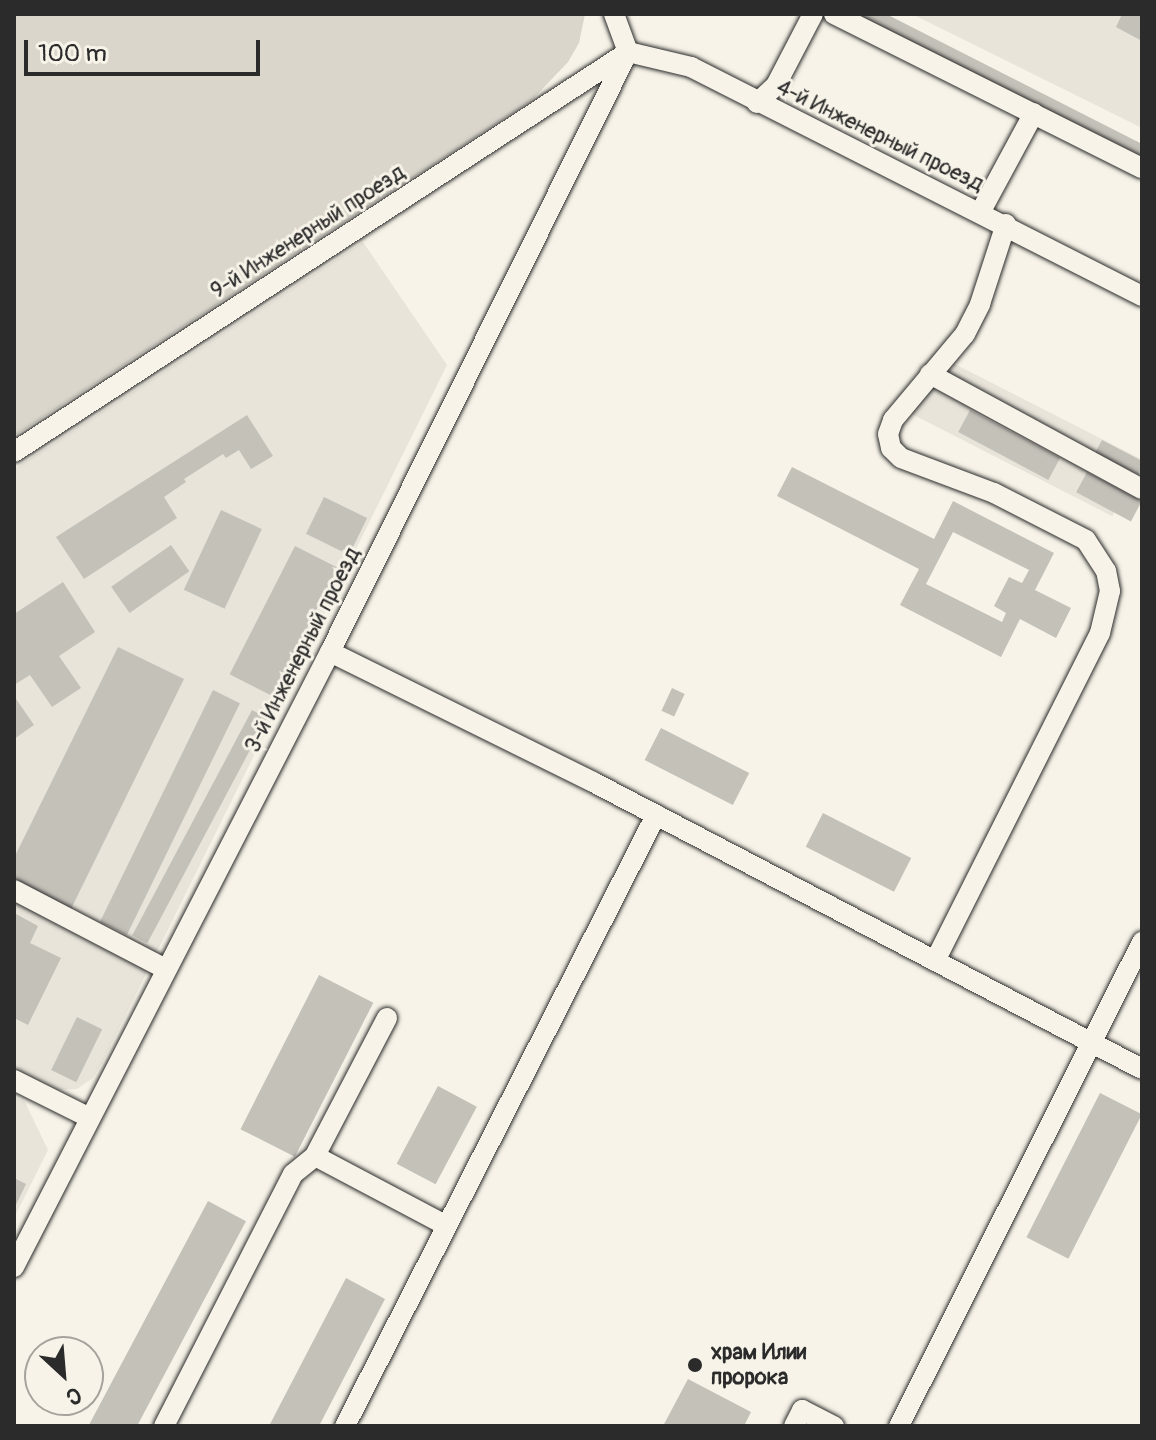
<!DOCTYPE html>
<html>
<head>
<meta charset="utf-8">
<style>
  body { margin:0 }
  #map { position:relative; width:1156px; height:1440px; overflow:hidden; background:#f7f3e8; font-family:Pangolin,sans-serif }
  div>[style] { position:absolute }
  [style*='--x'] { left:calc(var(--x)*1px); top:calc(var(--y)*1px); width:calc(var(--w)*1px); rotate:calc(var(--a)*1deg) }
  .built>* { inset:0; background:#e8e4da; transform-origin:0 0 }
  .green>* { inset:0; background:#dad6cc }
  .building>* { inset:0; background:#c4c1b9; transform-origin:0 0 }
  .roads { filter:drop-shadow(0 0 2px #2b2b2b) drop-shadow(0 0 2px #2b2b2b) }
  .minor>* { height:20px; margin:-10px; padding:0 10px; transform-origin:10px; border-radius:10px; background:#f7f3e8 }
  .dots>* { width:22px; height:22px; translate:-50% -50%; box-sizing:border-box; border:4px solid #f7f3e8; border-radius:50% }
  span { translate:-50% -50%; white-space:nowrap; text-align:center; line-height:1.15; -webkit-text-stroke:6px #f7f3e8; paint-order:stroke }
  .street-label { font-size:22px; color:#2b2b2b }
  .poi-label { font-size:22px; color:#2b2b2b; font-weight:700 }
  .left { translate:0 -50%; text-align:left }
  .frame { position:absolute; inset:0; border:16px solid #2b2b2b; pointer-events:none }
  .north { position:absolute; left:24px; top:1336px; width:80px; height:80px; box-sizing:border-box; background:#f7f3e8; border:2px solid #a5a39c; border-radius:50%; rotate:154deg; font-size:22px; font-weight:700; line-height:32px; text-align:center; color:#2b2b2b }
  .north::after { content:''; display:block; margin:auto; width:28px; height:36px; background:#2b2b2b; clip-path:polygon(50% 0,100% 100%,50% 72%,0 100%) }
  .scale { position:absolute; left:24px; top:40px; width:236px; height:36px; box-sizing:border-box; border:4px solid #2b2b2b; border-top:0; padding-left:10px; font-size:24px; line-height:28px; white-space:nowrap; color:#2b2b2b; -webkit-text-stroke:6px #f7f3e8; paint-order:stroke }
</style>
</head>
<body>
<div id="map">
  <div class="built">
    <div style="clip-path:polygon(912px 14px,1142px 14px,1142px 128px)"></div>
    <div style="clip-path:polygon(363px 242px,447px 365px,102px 1063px,93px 1078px,77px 1089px,59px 1090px,14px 1069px,14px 469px)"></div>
    <div style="left:933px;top:353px;width:234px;height:64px;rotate:27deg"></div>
    <div style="clip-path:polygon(14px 1097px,25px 1102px,48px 1150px,14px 1218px)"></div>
  </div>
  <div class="green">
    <div style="clip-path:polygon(14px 14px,585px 14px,579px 43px,568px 62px,531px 101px,14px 436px)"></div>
  </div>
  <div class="building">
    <div style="clip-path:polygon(851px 14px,886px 14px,1142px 144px,1142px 161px)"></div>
    <div style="clip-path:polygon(1122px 14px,1142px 14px,1142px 41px,1116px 27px)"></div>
    <div style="left:970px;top:410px;width:102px;height:25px;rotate:28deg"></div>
    <div style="clip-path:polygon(247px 415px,273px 456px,251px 469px,239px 450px,226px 458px,223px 454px,184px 479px,186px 482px,164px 497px,177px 518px,84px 579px,56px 537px)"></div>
    <div style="clip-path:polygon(1102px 440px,1142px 461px,1139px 475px,1095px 453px)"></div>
    <div style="clip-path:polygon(evenodd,792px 467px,934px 539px,953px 501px,1054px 553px,1035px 590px,1071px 608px,1056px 638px,1020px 619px,1001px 657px,900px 605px,919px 569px,777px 496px,792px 467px,953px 532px,1029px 570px,1022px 583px,1009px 577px,994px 606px,1006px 613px,1002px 622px,926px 584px,953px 532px)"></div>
    <div style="left:1087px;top:472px;width:62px;height:23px;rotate:28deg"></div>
    <div style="left:324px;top:497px;width:48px;height:41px;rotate:26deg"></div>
    <div style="left:221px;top:510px;width:45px;height:88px;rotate:25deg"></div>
    <div style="left:171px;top:545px;width:32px;height:73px;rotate:55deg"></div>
    <div style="left:295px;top:546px;width:48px;height:144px;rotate:27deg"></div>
    <div style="clip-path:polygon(63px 582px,95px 632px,59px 656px,81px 688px,52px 707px,30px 675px,14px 685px,14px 614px)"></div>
    <div style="clip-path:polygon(118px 647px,184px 679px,70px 911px,14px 883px,14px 858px)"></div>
    <div style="left:672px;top:688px;width:14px;height:25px;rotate:25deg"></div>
    <div style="left:213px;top:690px;width:30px;height:258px;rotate:26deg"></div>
    <div style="clip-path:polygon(14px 696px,34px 725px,14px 739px)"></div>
    <div style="left:252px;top:710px;width:17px;height:255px;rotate:28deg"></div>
    <div style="left:661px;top:728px;width:99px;height:36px;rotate:27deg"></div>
    <div style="left:823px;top:813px;width:99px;height:38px;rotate:27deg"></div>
    <div style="clip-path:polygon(16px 914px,38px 926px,30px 943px,61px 958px,28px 1025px,14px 1018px)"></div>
    <div style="left:319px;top:975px;width:61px;height:173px;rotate:27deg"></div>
    <div style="left:77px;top:1017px;width:28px;height:59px;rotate:26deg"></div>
    <div style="left:438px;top:1086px;width:44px;height:88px;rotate:28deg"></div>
    <div style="left:1100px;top:1093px;width:47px;height:162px;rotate:27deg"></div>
    <div style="clip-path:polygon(14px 1178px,26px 1184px,14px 1209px)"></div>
    <div style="left:208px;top:1201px;width:43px;height:253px;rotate:28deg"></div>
    <div style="clip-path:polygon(346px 1278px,385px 1299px,319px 1426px,269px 1426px)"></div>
    <div style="clip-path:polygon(688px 1379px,751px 1412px,744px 1426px,663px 1426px)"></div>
  </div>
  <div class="roads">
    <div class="minor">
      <div style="--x:614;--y:14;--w:40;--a:69.8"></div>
      <div style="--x:834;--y:14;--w:344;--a:26.6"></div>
      <div style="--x:628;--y:52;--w:65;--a:13.4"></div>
      <div style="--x:691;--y:67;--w:506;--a:26.92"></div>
      <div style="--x:757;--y:103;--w:26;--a:-43"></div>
      <div style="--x:776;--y:85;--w:80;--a:-62.5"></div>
      <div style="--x:981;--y:211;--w:111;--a:-61.6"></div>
      <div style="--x:930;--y:374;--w:241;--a:28.5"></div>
      <div style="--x:14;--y:452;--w:733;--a:-33.08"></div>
      <div style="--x:330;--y:652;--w:293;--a:26.3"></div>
      <div style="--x:593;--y:782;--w:619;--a:27.6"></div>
      <div style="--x:14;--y:890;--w:171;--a:27.5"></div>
      <div style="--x:935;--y:961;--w:367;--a:-63.3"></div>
      <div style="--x:1100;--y:633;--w:43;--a:-76.6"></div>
      <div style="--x:1110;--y:591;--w:20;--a:-101"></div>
      <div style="--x:1106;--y:571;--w:37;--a:-123"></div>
      <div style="--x:1086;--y:540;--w:103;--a:-152.9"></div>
      <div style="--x:994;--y:493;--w:99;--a:-159.4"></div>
      <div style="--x:901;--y:458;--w:14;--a:-135"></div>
      <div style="--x:891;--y:448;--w:14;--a:-102"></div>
      <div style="--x:888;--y:434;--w:15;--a:-70"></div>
      <div style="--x:893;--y:420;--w:112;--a:-50.1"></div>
      <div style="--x:965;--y:334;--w:34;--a:-63"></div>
      <div style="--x:980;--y:304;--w:84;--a:-72"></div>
      <div style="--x:387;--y:1018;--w:156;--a:117.6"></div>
      <div style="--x:315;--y:1156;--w:149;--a:27.9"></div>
      <div style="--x:14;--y:1080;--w:83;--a:26.6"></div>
      <div style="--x:14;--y:1267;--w:691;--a:-62.8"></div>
      <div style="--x:330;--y:652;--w:670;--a:-63.59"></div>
      <div style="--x:164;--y:1426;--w:283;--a:-62.9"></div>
      <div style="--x:293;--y:1174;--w:28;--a:-39"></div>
      <div style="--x:345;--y:1426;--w:686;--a:-63.02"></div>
      <div style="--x:794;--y:1426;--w:18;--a:-63"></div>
      <div style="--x:802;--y:1410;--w:36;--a:27"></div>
      <div style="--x:899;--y:1426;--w:542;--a:-63.34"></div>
    </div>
  </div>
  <div class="dots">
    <div style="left:695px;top:1365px;background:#2b2b2b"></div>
  </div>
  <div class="street-label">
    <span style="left:880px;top:136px;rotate:26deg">4-й Инженерный проезд</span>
    <span style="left:308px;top:232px;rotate:-33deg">9-й Инженерный проезд</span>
    <span style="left:303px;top:650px;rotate:-63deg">3-й Инженерный проезд</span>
  </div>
  <div class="poi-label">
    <span class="left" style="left:711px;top:1365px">храм Илии<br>пророка</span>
  </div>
  <div class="frame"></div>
  <div class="north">С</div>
  <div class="scale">100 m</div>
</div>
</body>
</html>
